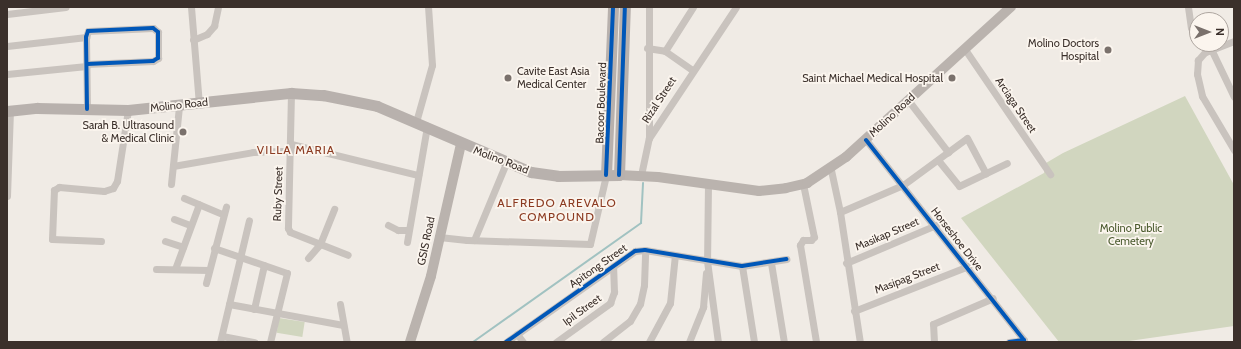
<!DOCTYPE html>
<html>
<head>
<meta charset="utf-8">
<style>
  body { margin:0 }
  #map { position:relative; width:1241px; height:349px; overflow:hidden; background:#f0ebe5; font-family:Cabin,sans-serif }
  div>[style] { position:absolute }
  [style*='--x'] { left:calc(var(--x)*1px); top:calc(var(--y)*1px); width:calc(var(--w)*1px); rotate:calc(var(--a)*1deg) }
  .green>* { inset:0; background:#d1d6bf; transform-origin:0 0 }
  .stream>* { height:2px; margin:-1px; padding:0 1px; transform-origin:1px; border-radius:1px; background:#a1c2c1 }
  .street>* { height:7px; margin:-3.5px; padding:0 3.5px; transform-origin:3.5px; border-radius:3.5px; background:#c9c3be }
  .secondary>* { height:10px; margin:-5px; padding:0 5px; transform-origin:5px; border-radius:5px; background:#bab3ae }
  .primary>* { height:11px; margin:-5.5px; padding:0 5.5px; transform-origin:5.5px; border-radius:5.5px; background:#b8b1ad }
  .cycleway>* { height:4px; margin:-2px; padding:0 2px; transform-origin:2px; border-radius:2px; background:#0057b8 }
  .dots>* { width:11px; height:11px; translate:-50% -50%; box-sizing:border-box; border:2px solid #fbf5ee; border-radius:50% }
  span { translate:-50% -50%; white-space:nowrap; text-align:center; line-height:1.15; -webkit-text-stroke:3.5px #fbf5ee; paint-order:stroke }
  .poi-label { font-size:11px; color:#3b302b }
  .right { translate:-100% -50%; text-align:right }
  .left { translate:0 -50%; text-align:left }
  .street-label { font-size:11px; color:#3b302b }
  .park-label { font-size:11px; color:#4a5a2e }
  .neighbourhood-label { font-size:12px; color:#8c3b22; letter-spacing:1px }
  .frame { position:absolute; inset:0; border:8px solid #3b302b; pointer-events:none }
  .north { position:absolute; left:1189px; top:12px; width:40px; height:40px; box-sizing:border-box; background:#fbf5ee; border:1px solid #aea6a0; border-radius:50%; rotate:90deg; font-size:11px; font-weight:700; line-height:16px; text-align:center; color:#3b302b }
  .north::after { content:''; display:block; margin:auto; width:14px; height:18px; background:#7a716c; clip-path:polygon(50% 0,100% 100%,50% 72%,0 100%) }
</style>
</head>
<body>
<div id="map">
  <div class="green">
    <div style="clip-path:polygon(1185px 96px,1234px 185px,1234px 326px,1122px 342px,1059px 342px,961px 218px,1044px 173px,1046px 163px,1063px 153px)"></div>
    <div style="left:279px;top:318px;width:26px;height:15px;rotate:9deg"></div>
  </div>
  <div class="stream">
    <div style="--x:473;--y:342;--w:206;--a:-35.3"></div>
    <div style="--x:641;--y:223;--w:40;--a:-87.1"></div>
  </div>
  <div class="street">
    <div style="--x:191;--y:7;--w:97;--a:85.3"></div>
    <div style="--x:1188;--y:7;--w:21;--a:82"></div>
    <div style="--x:7;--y:14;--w:59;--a:-6.8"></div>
    <div style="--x:193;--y:40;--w:15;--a:-23"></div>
    <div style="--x:207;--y:34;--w:11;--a:-49"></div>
    <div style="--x:214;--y:26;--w:19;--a:-78"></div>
    <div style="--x:1234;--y:41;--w:31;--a:159"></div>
    <div style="--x:1205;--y:52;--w:11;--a:131"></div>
    <div style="--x:1198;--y:60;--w:14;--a:94"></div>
    <div style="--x:1197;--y:74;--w:23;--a:77"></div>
    <div style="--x:1202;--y:96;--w:63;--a:59.3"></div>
    <div style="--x:7;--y:46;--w:80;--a:-6.5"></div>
    <div style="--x:647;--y:48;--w:18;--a:9"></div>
    <div style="--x:665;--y:51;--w:33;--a:35"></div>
    <div style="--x:964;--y:48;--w:153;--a:55.7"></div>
    <div style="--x:1211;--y:49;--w:53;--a:64.4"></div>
    <div style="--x:665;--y:51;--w:52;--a:-57.5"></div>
    <div style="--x:87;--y:64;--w:66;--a:-2.6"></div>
    <div style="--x:153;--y:61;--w:6;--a:-31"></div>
    <div style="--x:158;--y:58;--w:26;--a:-90"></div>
    <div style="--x:158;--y:32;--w:6;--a:-141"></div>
    <div style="--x:153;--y:28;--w:65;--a:177.4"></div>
    <div style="--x:88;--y:31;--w:6;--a:108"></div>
    <div style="--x:86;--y:37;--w:72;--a:89.2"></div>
    <div style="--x:7;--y:74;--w:80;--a:-5.7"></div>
    <div style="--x:291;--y:93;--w:135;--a:91.3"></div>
    <div style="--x:288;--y:228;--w:4;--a:63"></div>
    <div style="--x:290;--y:232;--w:62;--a:21.6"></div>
    <div style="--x:908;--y:100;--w:66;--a:52.4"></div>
    <div style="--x:416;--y:122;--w:59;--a:-74.3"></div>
    <div style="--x:432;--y:65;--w:58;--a:-93.9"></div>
    <div style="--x:649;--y:138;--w:157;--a:-56.4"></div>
    <div style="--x:866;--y:140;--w:255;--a:51.7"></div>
    <div style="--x:1024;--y:340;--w:15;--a:172"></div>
    <div style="--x:291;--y:144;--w:131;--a:13.7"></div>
    <div style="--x:938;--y:160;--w:33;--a:51"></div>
    <div style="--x:959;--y:186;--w:53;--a:-25.6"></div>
    <div style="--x:173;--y:166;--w:81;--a:-9.9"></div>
    <div style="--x:253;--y:152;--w:38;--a:-2"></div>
    <div style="--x:831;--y:170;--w:43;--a:77.9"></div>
    <div style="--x:840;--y:212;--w:132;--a:81.3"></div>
    <div style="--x:641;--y:175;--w:38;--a:-78"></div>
    <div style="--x:649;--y:138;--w:131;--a:-90"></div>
    <div style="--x:171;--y:184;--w:78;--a:-84.1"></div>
    <div style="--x:708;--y:184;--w:77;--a:90.7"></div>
    <div style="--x:707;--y:261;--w:82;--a:82.3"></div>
    <div style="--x:803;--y:184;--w:54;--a:78.3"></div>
    <div style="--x:814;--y:237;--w:4;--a:135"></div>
    <div style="--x:811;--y:240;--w:8;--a:180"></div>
    <div style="--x:803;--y:240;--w:6;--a:121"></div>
    <div style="--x:800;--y:245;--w:98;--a:80.6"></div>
    <div style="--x:7;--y:196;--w:86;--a:-88"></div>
    <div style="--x:184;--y:198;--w:41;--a:22.8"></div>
    <div style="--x:840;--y:212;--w:69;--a:-23.2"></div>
    <div style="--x:903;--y:185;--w:79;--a:-36.3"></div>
    <div style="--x:967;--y:138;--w:40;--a:62"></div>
    <div style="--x:174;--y:219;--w:17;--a:21"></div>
    <div style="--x:388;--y:225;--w:11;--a:27"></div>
    <div style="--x:398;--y:230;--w:10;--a:0"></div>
    <div style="--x:439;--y:237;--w:28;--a:6"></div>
    <div style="--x:467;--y:240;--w:123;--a:1.9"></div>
    <div style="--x:590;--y:244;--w:71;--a:-76.9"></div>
    <div style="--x:474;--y:240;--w:83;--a:-67.4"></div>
    <div style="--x:101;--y:241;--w:49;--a:-177.7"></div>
    <div style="--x:52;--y:239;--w:49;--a:-87.7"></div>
    <div style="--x:54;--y:190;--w:6;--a:-31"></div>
    <div style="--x:59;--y:187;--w:45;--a:5.1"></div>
    <div style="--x:104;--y:191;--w:9;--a:-18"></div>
    <div style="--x:113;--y:188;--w:8;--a:-60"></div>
    <div style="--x:117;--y:181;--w:72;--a:-81.2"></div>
    <div style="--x:165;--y:241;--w:19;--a:18"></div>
    <div style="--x:407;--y:242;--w:118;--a:-80.2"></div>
    <div style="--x:214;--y:248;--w:77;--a:18.9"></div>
    <div style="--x:287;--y:273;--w:71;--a:103.8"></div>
    <div style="--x:308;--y:258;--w:18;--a:-49"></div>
    <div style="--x:320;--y:244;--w:38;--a:-68"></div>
    <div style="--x:771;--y:263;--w:80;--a:80.7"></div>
    <div style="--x:846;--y:263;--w:98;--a:-22.9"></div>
    <div style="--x:742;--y:266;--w:77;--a:81"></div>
    <div style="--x:156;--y:269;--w:53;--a:1.1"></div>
    <div style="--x:175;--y:269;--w:69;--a:-69.7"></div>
    <div style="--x:206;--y:283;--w:79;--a:-75.3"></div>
    <div style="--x:229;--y:304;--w:116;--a:10.4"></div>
    <div style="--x:340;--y:304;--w:39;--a:80"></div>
    <div style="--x:254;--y:309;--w:45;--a:-77.2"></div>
    <div style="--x:854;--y:311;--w:123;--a:-21.5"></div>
    <div style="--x:517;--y:334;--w:10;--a:53"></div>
    <div style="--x:222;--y:336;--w:33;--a:11"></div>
    <div style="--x:220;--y:342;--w:125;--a:-76.6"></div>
    <div style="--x:506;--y:342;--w:158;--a:-35.2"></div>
    <div style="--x:635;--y:251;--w:10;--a:-6"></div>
    <div style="--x:645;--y:250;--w:98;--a:9.4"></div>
    <div style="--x:742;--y:266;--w:45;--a:-9"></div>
    <div style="--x:556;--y:342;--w:67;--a:-35.8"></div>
    <div style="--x:610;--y:303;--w:12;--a:-70"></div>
    <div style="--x:614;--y:292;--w:25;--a:-92"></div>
    <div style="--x:603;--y:342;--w:34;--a:-38"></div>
    <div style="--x:630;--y:321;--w:20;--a:-60"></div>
    <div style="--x:640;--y:304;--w:19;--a:-78"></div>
    <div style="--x:644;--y:285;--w:35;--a:-88"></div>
    <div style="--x:649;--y:342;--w:44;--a:-61.7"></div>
    <div style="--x:670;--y:303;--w:48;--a:-84.1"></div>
    <div style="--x:689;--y:342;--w:38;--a:-68"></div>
    <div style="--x:703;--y:307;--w:34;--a:-85"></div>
    <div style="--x:934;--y:342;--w:18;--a:-93"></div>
    <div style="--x:933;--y:324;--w:65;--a:-23.4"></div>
  </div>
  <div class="secondary">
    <div style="--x:619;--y:175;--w:39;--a:3"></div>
    <div style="--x:658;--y:177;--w:102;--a:7.9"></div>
    <div style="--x:759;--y:191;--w:27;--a:-6"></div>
    <div style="--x:786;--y:188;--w:22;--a:-13"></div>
    <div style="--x:807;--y:183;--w:47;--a:-33.7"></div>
    <div style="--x:846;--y:157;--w:223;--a:-42.3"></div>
    <div style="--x:410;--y:342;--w:69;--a:-72.3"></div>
    <div style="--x:431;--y:276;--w:135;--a:-77.2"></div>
  </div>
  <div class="primary">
    <div style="--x:7;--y:111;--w:30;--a:-6"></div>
    <div style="--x:37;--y:108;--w:91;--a:1.3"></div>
    <div style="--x:128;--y:110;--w:164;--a:-6"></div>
    <div style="--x:291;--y:93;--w:32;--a:4"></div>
    <div style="--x:323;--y:95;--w:55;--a:11.5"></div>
    <div style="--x:377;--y:106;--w:168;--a:23.2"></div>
    <div style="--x:531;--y:172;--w:27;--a:8"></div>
    <div style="--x:558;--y:176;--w:61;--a:-0.9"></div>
    <div style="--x:619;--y:175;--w:168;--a:-88"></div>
    <div style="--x:606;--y:175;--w:168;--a:-87.6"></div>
  </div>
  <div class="cycleway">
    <div style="--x:87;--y:64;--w:66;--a:-2.6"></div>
    <div style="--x:153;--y:61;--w:6;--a:-31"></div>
    <div style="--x:158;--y:58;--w:26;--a:-90"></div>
    <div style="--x:158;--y:32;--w:6;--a:-141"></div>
    <div style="--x:153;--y:28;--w:65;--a:177.4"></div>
    <div style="--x:88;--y:31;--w:6;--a:108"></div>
    <div style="--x:86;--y:37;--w:72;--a:89.2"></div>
    <div style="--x:866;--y:140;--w:255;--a:51.7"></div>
    <div style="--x:1024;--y:340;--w:15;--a:172"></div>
    <div style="--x:606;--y:175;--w:168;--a:-87.6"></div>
    <div style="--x:619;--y:175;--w:168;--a:-88"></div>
    <div style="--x:506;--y:342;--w:158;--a:-35.2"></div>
    <div style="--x:635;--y:251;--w:10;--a:-6"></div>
    <div style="--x:645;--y:250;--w:98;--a:9.4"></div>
    <div style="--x:742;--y:266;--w:45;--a:-9"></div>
  </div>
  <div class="dots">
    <div style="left:1108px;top:50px;background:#7a716c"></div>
    <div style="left:508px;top:78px;background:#7a716c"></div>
    <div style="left:952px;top:78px;background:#7a716c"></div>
    <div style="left:183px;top:132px;background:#7a716c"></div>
  </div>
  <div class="poi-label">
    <span class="right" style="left:1099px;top:50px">Molino Doctors<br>Hospital</span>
    <span class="left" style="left:517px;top:78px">Cavite East Asia<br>Medical Center</span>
    <span class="right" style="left:943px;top:78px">Saint Michael Medical Hospital</span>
    <span class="right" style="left:174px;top:132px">Sarah B. Ultrasound<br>&amp; Medical Clinic</span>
  </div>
  <div class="street-label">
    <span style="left:659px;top:100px;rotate:-57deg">Rizal Street</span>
    <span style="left:601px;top:103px;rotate:-88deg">Bacoor Boulevard</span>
    <span style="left:179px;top:105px;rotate:-6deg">Molino Road</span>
    <span style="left:1016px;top:105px;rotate:56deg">Arciaga Street</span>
    <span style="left:892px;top:115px;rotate:-43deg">Molino Road</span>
    <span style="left:501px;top:160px;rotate:21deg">Molino Road</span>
    <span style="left:278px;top:194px;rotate:-88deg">Ruby Street</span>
    <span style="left:887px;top:234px;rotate:-23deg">Masikap Street</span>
    <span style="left:957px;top:239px;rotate:52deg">Horseshoe Drive</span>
    <span style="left:426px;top:241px;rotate:-78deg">GSIS Road</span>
    <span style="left:598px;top:266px;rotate:-35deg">Apitong Street</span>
    <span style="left:907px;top:278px;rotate:-21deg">Masipag Street</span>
    <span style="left:582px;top:310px;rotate:-36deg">Ipil Street</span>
  </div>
  <div class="park-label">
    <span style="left:1131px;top:235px">Molino Public<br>Cemetery</span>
  </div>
  <div class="neighbourhood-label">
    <span style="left:296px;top:150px">VILLA MARIA</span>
    <span style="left:557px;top:210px">ALFREDO AREVALO<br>COMPOUND</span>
  </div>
  <div class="frame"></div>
  <div class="north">N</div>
</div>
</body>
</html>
